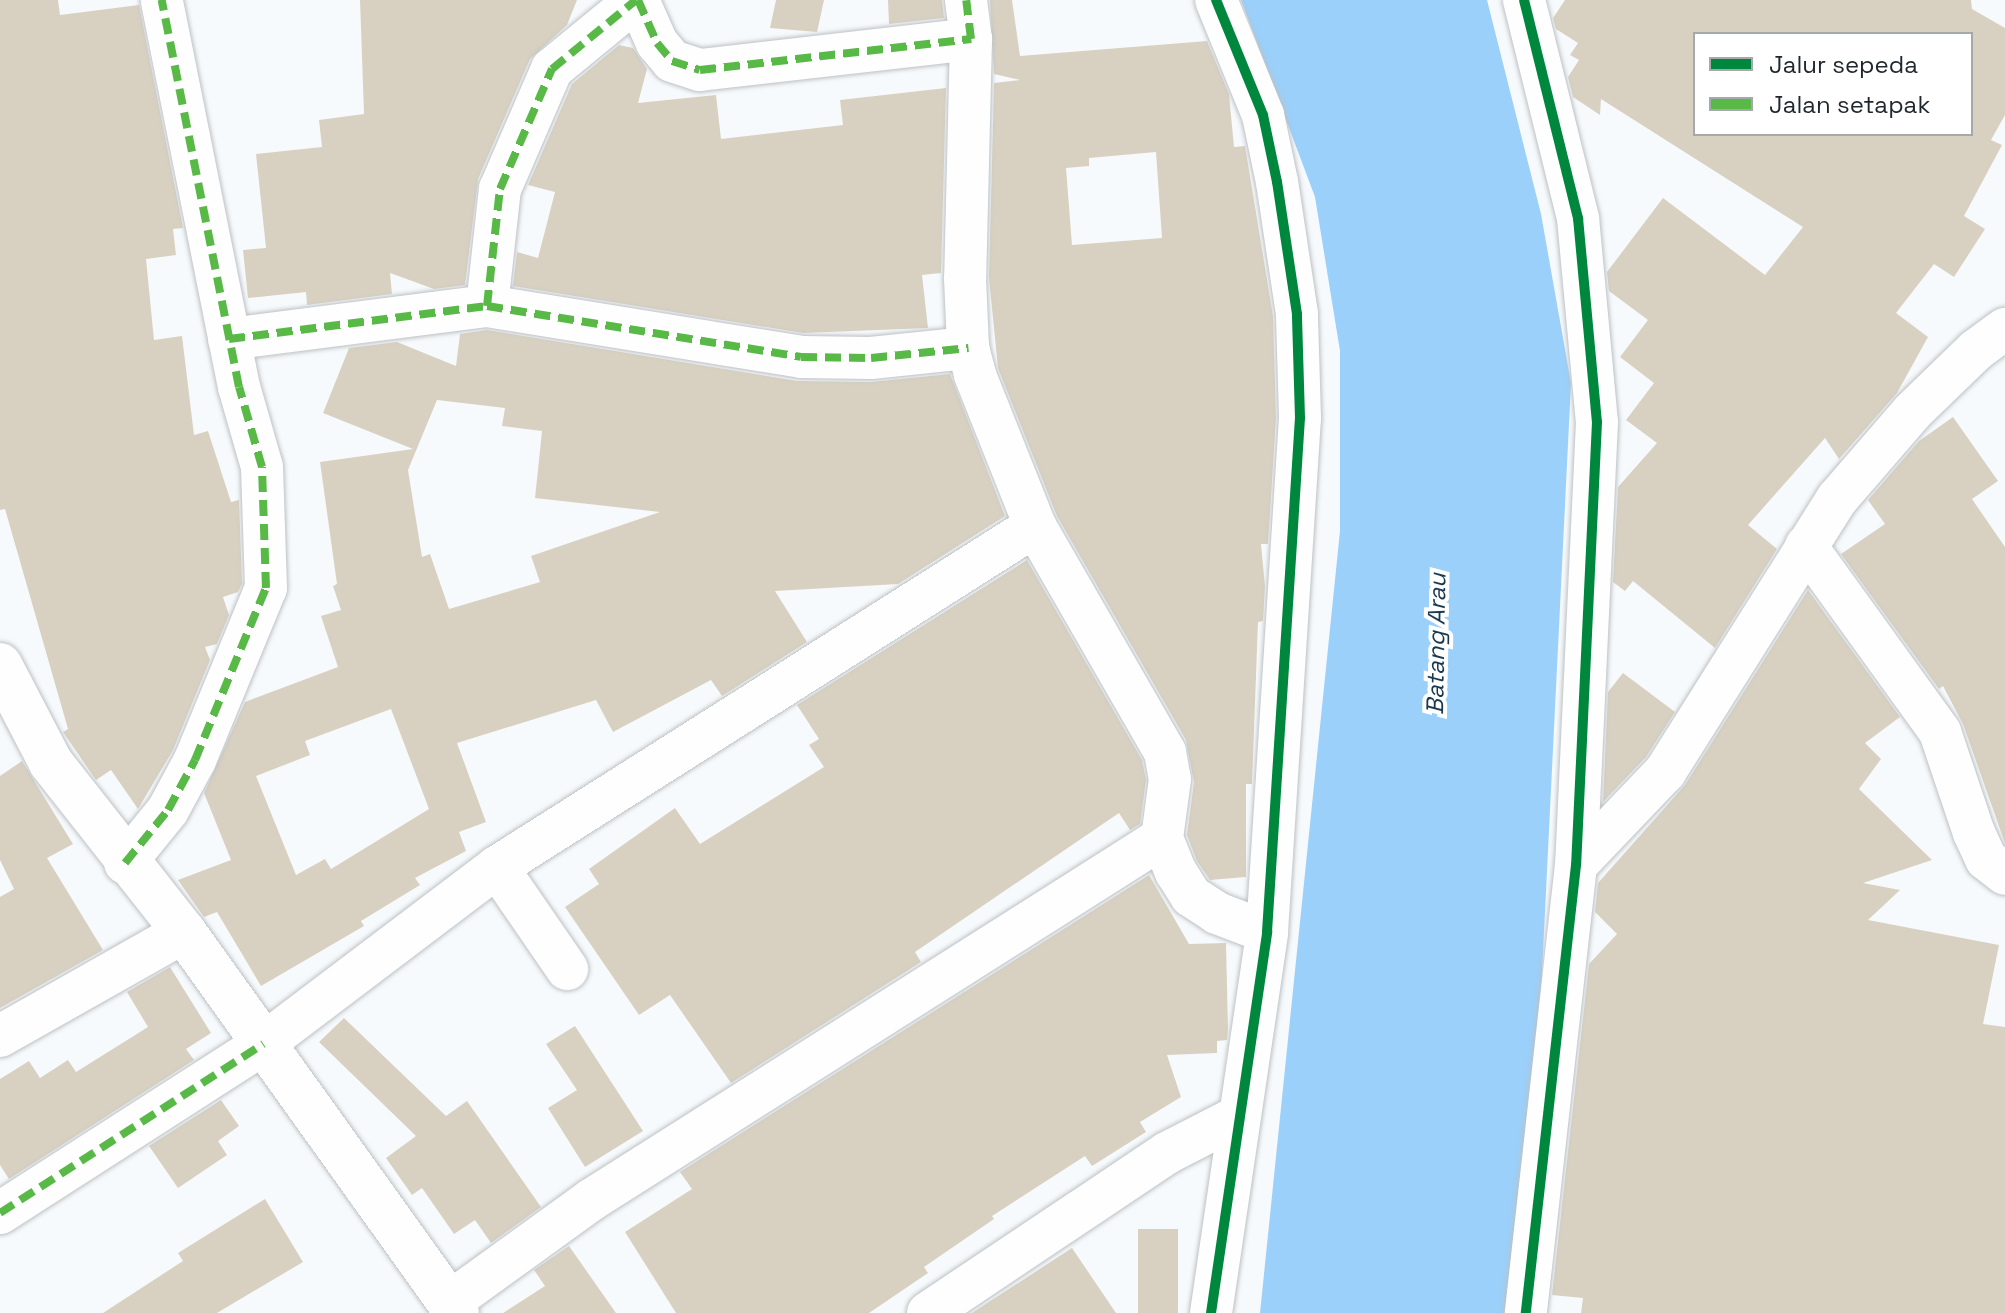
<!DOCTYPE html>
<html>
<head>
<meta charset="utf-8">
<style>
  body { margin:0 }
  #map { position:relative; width:2005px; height:1313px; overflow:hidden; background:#f7fafc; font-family:"Space Grotesk",sans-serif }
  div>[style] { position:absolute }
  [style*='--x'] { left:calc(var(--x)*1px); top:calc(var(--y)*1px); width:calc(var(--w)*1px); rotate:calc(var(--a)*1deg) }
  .water>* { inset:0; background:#9bd0fa }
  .building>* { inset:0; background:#d8d1c2; transform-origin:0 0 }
  .roads { filter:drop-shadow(0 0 2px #bcc1c4) drop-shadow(0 0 2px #bcc1c4) }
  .minor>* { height:42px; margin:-21px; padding:0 21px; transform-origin:21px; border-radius:21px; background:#fefeff }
  .secondary>* { height:44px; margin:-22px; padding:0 22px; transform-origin:22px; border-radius:22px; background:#fefeff }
  .quiet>* { height:8px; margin-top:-4px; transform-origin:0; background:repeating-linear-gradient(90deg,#58b947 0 16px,transparent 0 24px) }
  .cycleway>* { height:10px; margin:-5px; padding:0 5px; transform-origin:5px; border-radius:5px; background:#00873e }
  span { translate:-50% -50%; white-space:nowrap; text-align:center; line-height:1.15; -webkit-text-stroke:8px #fff; paint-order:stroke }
  .water-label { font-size:24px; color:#193951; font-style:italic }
  .legend { position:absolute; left:1693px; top:32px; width:280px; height:104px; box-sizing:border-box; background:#fff; border:2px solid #a5a9ab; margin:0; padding:10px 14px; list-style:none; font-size:24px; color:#1f272e }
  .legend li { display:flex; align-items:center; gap:16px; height:40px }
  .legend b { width:40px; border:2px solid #a5a9ab }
</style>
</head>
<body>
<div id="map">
  <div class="water">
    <div style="clip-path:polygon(1241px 0,1487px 0,1541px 214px,1571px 383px,1538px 1054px,1505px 1313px,1260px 1313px,1340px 531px,1340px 351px,1315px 197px)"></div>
  </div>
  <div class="building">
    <div style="clip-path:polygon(0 0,58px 0,60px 15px,139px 5px,183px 228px,173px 229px,176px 255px,146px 259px,154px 340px,182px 336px,194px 435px,208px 431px,231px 502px,239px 500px,242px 584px,238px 592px,223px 597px,229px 615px,217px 644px,205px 647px,210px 660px,173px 750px,138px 809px,111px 770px,96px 780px,63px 732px,68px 729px,5px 509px,0 510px)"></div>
    <div style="clip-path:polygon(360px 0,577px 0,567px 25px,530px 59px,478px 179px,465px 285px,434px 289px,390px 273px,392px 294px,307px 305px,306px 292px,248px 298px,243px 250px,266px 248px,256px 154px,322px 147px,319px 120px,364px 114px)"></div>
    <div style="clip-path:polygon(776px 0,824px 0,817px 32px,770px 28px)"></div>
    <div style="clip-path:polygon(888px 0,942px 0,944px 18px,889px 24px)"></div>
    <div style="clip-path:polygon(evenodd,990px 0,1012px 0,1020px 56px,1207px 41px,1229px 94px,1234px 147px,1245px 146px,1273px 316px,1276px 418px,1268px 544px,1261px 544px,1265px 586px,1263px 621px,1258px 622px,1252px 784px,1246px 784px,1246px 877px,1210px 880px,1197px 861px,1187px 835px,1194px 782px,1186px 740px,1057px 516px,998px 368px,989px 278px,994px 83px,1020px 80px,994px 74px,990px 0,1156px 152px,1162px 238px,1072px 245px,1066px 168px,1089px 166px,1089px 158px,1156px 152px)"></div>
    <div style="clip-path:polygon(evenodd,1565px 0,1971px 0,1972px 9px,2005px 28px,2005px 115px,1991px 140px,2002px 145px,1964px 216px,1985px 229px,1954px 277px,1934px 264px,1896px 313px,1928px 337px,1897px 393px,1839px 459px,1825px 438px,1748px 525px,1777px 549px,1715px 648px,1633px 581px,1625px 591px,1613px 582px,1618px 487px,1657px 443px,1626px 420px,1654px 383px,1620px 357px,1648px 320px,1609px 291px,1607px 272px,1663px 198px,1765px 275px,1803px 227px,1601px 99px,1600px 115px,1573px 97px,1568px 77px,1579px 60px,1570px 55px,1578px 43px,1556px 29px,1553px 18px,1565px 0,1695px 34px,1971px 34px,1971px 134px,1695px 134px,1695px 34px)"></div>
    <div style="clip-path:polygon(619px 45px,633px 48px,647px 69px,638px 103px,716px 95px,721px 139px,843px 125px,840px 100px,946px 88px,941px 273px,922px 275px,928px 328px,803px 333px,513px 286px,517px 252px,538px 258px,555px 192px,528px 185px,572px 84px)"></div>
    <div style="clip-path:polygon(evenodd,487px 330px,797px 381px,871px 382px,950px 374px,1005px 516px,898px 584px,775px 591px,807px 642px,722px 696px,711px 680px,613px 732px,596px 700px,457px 743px,486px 822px,459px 832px,466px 851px,415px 878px,420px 885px,361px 921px,364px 926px,261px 986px,217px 912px,204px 917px,178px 880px,231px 860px,204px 793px,245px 702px,338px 667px,321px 616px,341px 610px,333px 586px,337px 584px,320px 462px,413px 449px,323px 413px,349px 348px,397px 342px,456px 366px,460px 334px,487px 330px,437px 400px,505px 408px,502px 426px,542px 431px,535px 498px,660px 512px,531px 556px,540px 582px,449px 609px,430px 554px,422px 557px,408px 470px,437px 400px,487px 330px,391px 709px,429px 809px,331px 869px,325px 859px,296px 875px,256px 776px,310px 755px,305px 741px,391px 709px)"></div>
    <div style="clip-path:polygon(1953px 417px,1998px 481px,1972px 499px,2005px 547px,2005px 843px,1963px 724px,1943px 686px,1939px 689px,1841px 554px,1885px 524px,1868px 500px,1919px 441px)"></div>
    <div style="clip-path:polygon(1027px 560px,1142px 760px,1146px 780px,1140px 824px,1130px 830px,1119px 813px,915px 952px,921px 962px,731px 1083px,670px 995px,639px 1015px,565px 907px,599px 884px,589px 869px,675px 808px,700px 844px,824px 767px,809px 745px,819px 739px,797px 705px)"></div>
    <div style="clip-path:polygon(1808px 590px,1900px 717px,1865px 743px,1881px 759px,1859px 789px,1932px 860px,1863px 883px,1900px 890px,1868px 920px,1999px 945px,1983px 1024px,2005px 1027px,2005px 1313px,1581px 1313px,1583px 1298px,1552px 1295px,1589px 964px,1617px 934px,1595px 912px,1598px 883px,1685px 785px)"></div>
    <div style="clip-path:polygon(1623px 673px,1675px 712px,1646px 757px,1603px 802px,1608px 692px)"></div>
    <div style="clip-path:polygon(22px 761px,73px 844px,47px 858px,103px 950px,0 1008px,0 897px,14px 889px,0 860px,0 776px)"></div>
    <div style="clip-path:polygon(1149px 875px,1189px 944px,1226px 943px,1228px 1029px,1227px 1040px,1217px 1041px,1217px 1053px,1167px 1055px,1181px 1097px,1140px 1122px,1146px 1132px,1092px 1166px,1085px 1156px,992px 1216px,994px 1219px,924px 1267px,928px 1273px,869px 1313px,676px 1313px,625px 1232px,692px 1189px,680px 1172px)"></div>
    <div style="clip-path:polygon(170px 967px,211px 1033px,186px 1049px,194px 1060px,9px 1179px,0 1165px,0 1079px,29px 1061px,40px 1078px,68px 1060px,76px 1072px,148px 1027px,127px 992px)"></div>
    <div style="clip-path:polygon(344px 1018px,446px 1116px,467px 1101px,541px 1207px,491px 1243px,475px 1220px,454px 1234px,422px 1188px,412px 1195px,386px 1158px,416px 1136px,319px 1042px)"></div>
    <div style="clip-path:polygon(575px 1026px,643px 1131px,585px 1167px,548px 1108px,577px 1090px,546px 1044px)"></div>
    <div style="clip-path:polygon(221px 1100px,239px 1126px,218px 1141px,227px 1155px,178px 1188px,149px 1146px)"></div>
    <div style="clip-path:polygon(265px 1199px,303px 1262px,217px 1313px,103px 1313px,183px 1261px,178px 1253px)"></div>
    <div style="left:1138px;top:1229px;width:40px;height:84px"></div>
    <div style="clip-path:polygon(569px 1246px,616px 1313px,503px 1313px,545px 1286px,534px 1270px)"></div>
    <div style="clip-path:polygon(1072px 1248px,1116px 1313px,972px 1313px)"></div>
  </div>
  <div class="roads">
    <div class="minor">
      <div style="--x:638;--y:0;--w:47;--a:66.2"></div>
      <div style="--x:657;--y:43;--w:23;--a:50"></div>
      <div style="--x:672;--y:61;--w:29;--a:18"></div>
      <div style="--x:700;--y:70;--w:273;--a:-6.5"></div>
      <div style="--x:966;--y:0;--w:39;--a:83"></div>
      <div style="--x:971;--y:39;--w:239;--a:91.4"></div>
      <div style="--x:965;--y:278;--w:70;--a:87.5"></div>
      <div style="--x:968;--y:348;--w:28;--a:75"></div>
      <div style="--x:975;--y:375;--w:162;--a:68.3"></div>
      <div style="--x:1035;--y:526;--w:261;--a:60.1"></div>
      <div style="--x:1165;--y:752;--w:27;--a:80"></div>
      <div style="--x:1170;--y:779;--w:60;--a:97.7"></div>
      <div style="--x:1162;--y:838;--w:37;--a:68"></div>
      <div style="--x:1176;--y:872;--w:28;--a:58"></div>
      <div style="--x:1191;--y:896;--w:31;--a:33"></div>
      <div style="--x:1217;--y:913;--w:53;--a:20.8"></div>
      <div style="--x:1524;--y:0;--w:225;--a:76.1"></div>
      <div style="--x:1578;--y:218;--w:205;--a:84.7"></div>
      <div style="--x:1597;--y:422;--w:443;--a:92.7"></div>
      <div style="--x:1576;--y:865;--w:451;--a:96.4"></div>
      <div style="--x:487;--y:306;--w:318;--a:9.2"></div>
      <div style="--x:801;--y:357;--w:70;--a:0.8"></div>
      <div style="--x:871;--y:358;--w:98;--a:-5.9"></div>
      <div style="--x:229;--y:339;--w:260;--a:-7.3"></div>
      <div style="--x:487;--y:306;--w:118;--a:-83.7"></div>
      <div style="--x:500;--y:189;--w:131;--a:-66.6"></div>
      <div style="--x:552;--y:69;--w:109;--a:-39.4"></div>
      <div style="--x:1806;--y:546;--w:229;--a:54.2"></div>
      <div style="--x:1940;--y:732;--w:107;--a:71.4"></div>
      <div style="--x:1974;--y:833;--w:29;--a:65"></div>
      <div style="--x:1986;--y:859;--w:24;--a:38"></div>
      <div style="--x:125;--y:863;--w:68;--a:-50.9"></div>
      <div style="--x:168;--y:810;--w:57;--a:-61.6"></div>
      <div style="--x:195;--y:760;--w:186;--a:-67.6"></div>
      <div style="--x:266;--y:588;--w:121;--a:-91.9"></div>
      <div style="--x:262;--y:467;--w:83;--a:-106"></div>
      <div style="--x:239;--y:387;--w:395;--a:-101.3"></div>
      <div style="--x:1576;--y:865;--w:129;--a:-46.3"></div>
      <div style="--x:1665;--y:772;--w:323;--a:-57.8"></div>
      <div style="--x:1837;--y:499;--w:115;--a:-49.2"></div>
      <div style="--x:1912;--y:412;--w:89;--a:-44.1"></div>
      <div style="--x:1976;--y:350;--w:36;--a:-36"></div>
      <div style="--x:497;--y:867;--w:124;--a:55.5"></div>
      <div style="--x:0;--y:1036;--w:211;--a:-29.5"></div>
      <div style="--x:0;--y:1213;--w:313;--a:-32.7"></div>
      <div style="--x:263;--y:1044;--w:293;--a:-37.1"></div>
      <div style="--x:497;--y:867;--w:637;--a:-32.37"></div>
      <div style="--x:450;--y:1302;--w:174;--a:-35.9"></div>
      <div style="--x:591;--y:1200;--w:676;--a:-32.37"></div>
      <div style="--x:928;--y:1313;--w:288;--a:-33.8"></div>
      <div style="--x:1167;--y:1153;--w:79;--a:-27.2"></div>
      <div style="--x:1211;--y:1313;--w:385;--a:-81.6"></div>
      <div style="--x:1267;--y:932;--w:515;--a:-86.33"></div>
      <div style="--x:1300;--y:418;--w:104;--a:-91.7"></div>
      <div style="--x:1297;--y:314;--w:134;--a:-98.6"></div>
      <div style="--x:1277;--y:182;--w:68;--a:-101.8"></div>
      <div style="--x:1263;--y:115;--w:124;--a:-112.2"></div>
    </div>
    <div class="secondary">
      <div style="--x:0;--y:665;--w:110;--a:62.5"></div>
      <div style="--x:51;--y:763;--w:215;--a:51.8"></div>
      <div style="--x:184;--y:932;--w:469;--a:54.4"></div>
    </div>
  </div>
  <div class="quiet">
    <div style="--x:638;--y:0;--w:47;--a:66.2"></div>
    <div style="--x:657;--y:43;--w:23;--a:50"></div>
    <div style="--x:672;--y:61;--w:29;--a:18"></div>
    <div style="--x:700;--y:70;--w:273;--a:-6.5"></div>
    <div style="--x:971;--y:39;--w:39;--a:-97"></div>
    <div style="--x:487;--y:306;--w:318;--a:9.2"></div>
    <div style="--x:801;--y:357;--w:70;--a:0.8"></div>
    <div style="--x:871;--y:358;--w:98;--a:-5.9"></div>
    <div style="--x:229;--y:339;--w:260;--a:-7.3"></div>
    <div style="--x:487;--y:306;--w:118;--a:-83.7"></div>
    <div style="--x:500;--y:189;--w:131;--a:-66.6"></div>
    <div style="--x:552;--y:69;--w:109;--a:-39.4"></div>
    <div style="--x:125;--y:863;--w:68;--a:-50.9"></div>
    <div style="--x:168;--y:810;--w:57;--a:-61.6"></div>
    <div style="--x:195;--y:760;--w:186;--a:-67.6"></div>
    <div style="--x:266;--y:588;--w:121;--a:-91.9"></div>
    <div style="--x:262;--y:467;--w:83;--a:-106"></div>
    <div style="--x:239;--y:387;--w:395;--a:-101.3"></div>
    <div style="--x:0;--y:1213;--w:313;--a:-32.7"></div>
  </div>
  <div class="cycleway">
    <div style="--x:1524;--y:0;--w:225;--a:76.1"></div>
    <div style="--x:1578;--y:218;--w:205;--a:84.7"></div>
    <div style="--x:1597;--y:422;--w:443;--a:92.7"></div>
    <div style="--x:1576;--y:865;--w:451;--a:96.4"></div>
    <div style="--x:1211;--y:1313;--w:385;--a:-81.6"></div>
    <div style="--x:1267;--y:932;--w:515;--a:-86.33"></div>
    <div style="--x:1300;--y:418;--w:104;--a:-91.7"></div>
    <div style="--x:1297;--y:314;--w:134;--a:-98.6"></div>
    <div style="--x:1277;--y:182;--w:68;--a:-101.8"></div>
    <div style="--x:1263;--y:115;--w:124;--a:-112.2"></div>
  </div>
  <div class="water-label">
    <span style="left:1436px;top:644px;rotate:-89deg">Batang Arau</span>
  </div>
  <ul class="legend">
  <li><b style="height:10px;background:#00873e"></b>Jalur sepeda</li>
  <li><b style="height:10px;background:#58b947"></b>Jalan setapak</li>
  </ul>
</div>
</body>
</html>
